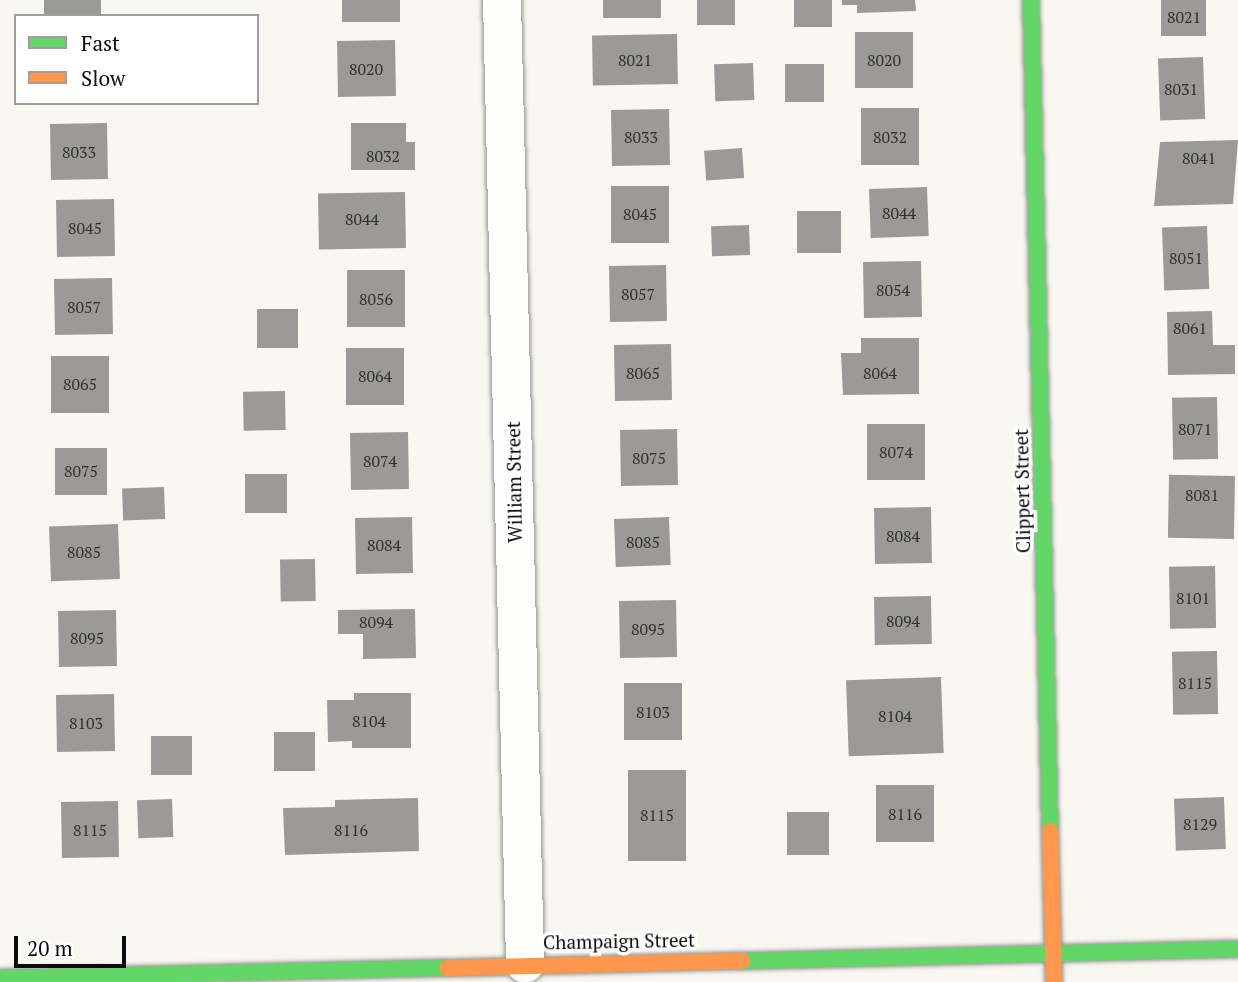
<!DOCTYPE html>
<html>
<head>
<meta charset="utf-8">
<style>
  body { margin:0 }
  #map { position:relative; width:1238px; height:982px; overflow:hidden; background:#f8f7f0; font-family:"PT Serif",serif }
  div>[style] { position:absolute }
  [style*='--x'] { left:calc(var(--x)*1px); top:calc(var(--y)*1px); width:calc(var(--w)*1px); rotate:calc(var(--a)*1deg) }
  .building>* { inset:0; background:#9c9a96; transform-origin:0 0 }
  .roads { filter:drop-shadow(0 0 2px #92928f) drop-shadow(0 0 2px #92928f) }
  .street>* { height:38px; margin:-19px; padding:0 19px; transform-origin:19px; border-radius:19px; background:#fefefd }
  .fast>* { height:16px; margin:-8px; padding:0 8px; transform-origin:8px; border-radius:8px; background:#63d668 }
  .slow>* { height:16px; margin:-8px; padding:0 8px; transform-origin:8px; border-radius:8px; background:#ff974d }
  span { translate:-50% -50%; white-space:nowrap; text-align:center; line-height:1.15; -webkit-text-stroke:7px #fff; paint-order:stroke }
  .number-label { font-size:16px; color:#30302e }
  .number-label span { -webkit-text-stroke-width:0 }
  .street-label { font-size:19px; color:#0c0c0c }
  .legend { position:absolute; left:14px; top:14px; width:245px; height:91px; box-sizing:border-box; background:#fff; border:2px solid #9e9e9e; margin:0; padding:9px 12px; list-style:none; font-size:21px; color:#0c0c0c }
  .legend li { display:flex; align-items:center; gap:14px; height:35px }
  .legend b { width:35px; border:2px solid #9e9e9e }
  .scale { position:absolute; left:14px; top:936px; width:112px; height:32px; box-sizing:border-box; border:4px solid #0c0c0c; border-top:0; padding-left:9px; font-size:21px; line-height:24px; white-space:nowrap; color:#0c0c0c; -webkit-text-stroke:5px #fff; paint-order:stroke }
</style>
</head>
<body>
<div id="map">
  <div class="building">
    <div style="left:44px;top:0;width:57px;height:16px"></div>
    <div style="left:342px;top:0;width:58px;height:22px"></div>
    <div style="left:603px;top:0;width:58px;height:18px"></div>
    <div style="left:697px;top:0;width:38px;height:25px"></div>
    <div style="left:794px;top:0;width:38px;height:27px"></div>
    <div style="clip-path:polygon(842px 0,915px 0,916px 11px,857px 13px,857px 5px,842px 5px)"></div>
    <div style="left:1161px;top:0;width:45px;height:36px"></div>
    <div style="left:913px;top:32px;width:56px;height:58px;rotate:90deg"></div>
    <div style="left:677px;top:34px;width:50px;height:85px;rotate:89deg"></div>
    <div style="left:395px;top:40px;width:56px;height:58px;rotate:89deg"></div>
    <div style="left:1203px;top:57px;width:62px;height:45px;rotate:88deg"></div>
    <div style="left:753px;top:63px;width:37px;height:39px;rotate:88deg"></div>
    <div style="left:785px;top:64px;width:39px;height:38px"></div>
    <div style="left:919px;top:108px;width:57px;height:58px;rotate:90deg"></div>
    <div style="left:669px;top:109px;width:56px;height:58px;rotate:89deg"></div>
    <div style="left:107px;top:123px;width:56px;height:57px;rotate:89deg"></div>
    <div style="clip-path:polygon(351px 123px,406px 123px,406px 142px,415px 142px,415px 170px,351px 170px)"></div>
    <div style="clip-path:polygon(1238px 140px,1233px 204px,1154px 206px,1160px 142px)"></div>
    <div style="left:742px;top:148px;width:30px;height:38px;rotate:86deg"></div>
    <div style="left:611px;top:186px;width:58px;height:57px"></div>
    <div style="left:927px;top:187px;width:49px;height:58px;rotate:88deg"></div>
    <div style="left:405px;top:192px;width:56px;height:87px;rotate:89deg"></div>
    <div style="left:114px;top:199px;width:57px;height:58px;rotate:89deg"></div>
    <div style="left:841px;top:211px;width:42px;height:44px;rotate:90deg"></div>
    <div style="left:749px;top:225px;width:30px;height:38px;rotate:88deg"></div>
    <div style="left:1207px;top:226px;width:63px;height:45px;rotate:88deg"></div>
    <div style="left:921px;top:261px;width:56px;height:58px;rotate:89deg"></div>
    <div style="left:666px;top:265px;width:56px;height:57px;rotate:89deg"></div>
    <div style="left:405px;top:270px;width:57px;height:58px;rotate:90deg"></div>
    <div style="left:112px;top:278px;width:56px;height:58px;rotate:89deg"></div>
    <div style="left:257px;top:309px;width:41px;height:39px"></div>
    <div style="clip-path:polygon(1212px 311px,1213px 345px,1235px 345px,1235px 374px,1168px 375px,1167px 312px)"></div>
    <div style="clip-path:polygon(861px 338px,919px 338px,919px 394px,843px 395px,841px 353px,861px 353px)"></div>
    <div style="left:671px;top:344px;width:56px;height:57px;rotate:89deg"></div>
    <div style="left:346px;top:348px;width:58px;height:57px"></div>
    <div style="left:51px;top:356px;width:58px;height:57px"></div>
    <div style="left:285px;top:391px;width:39px;height:42px;rotate:89deg"></div>
    <div style="left:1217px;top:397px;width:62px;height:45px;rotate:89deg"></div>
    <div style="left:925px;top:424px;width:56px;height:58px;rotate:90deg"></div>
    <div style="left:677px;top:429px;width:56px;height:57px;rotate:89deg"></div>
    <div style="left:408px;top:432px;width:57px;height:58px;rotate:89deg"></div>
    <div style="left:55px;top:448px;width:52px;height:47px"></div>
    <div style="left:245px;top:474px;width:42px;height:39px"></div>
    <div style="left:1235px;top:476px;width:63px;height:66px;rotate:91deg"></div>
    <div style="left:164px;top:487px;width:32px;height:42px;rotate:88deg"></div>
    <div style="left:931px;top:507px;width:56px;height:57px;rotate:89deg"></div>
    <div style="left:412px;top:517px;width:56px;height:57px;rotate:89deg"></div>
    <div style="left:669px;top:517px;width:48px;height:55px;rotate:88deg"></div>
    <div style="left:118px;top:524px;width:55px;height:69px;rotate:88deg"></div>
    <div style="left:315px;top:559px;width:42px;height:35px;rotate:89deg"></div>
    <div style="left:1215px;top:566px;width:62px;height:46px;rotate:89deg"></div>
    <div style="left:931px;top:596px;width:48px;height:57px;rotate:89deg"></div>
    <div style="left:676px;top:600px;width:57px;height:57px;rotate:89deg"></div>
    <div style="clip-path:polygon(415px 609px,416px 658px,363px 659px,363px 634px,338px 634px,338px 610px)"></div>
    <div style="left:116px;top:610px;width:56px;height:58px;rotate:89deg"></div>
    <div style="left:1217px;top:651px;width:63px;height:45px;rotate:89deg"></div>
    <div style="left:941px;top:677px;width:76px;height:95px;rotate:88deg"></div>
    <div style="left:682px;top:683px;width:57px;height:58px;rotate:90deg"></div>
    <div style="clip-path:polygon(354px 693px,411px 693px,411px 748px,352px 748px,352px 741px,328px 742px,327px 700px,354px 700px)"></div>
    <div style="left:114px;top:694px;width:57px;height:58px;rotate:89deg"></div>
    <div style="left:274px;top:732px;width:41px;height:39px"></div>
    <div style="left:151px;top:736px;width:41px;height:39px"></div>
    <div style="left:628px;top:770px;width:58px;height:91px"></div>
    <div style="left:934px;top:785px;width:57px;height:58px;rotate:90deg"></div>
    <div style="left:1224px;top:797px;width:52px;height:50px;rotate:88deg"></div>
    <div style="clip-path:polygon(418px 798px,419px 851px,285px 855px,283px 808px,335px 807px,335px 800px)"></div>
    <div style="left:172px;top:799px;width:38px;height:35px;rotate:88deg"></div>
    <div style="left:118px;top:801px;width:56px;height:57px;rotate:89deg"></div>
    <div style="left:787px;top:812px;width:42px;height:43px"></div>
  </div>
  <div class="roads">
    <div class="street">
      <div style="--x:502;--y:0;--w:964;--a:88.63"></div>
    </div>
    <div class="fast">
      <div style="--x:1031;--y:0;--w:831;--a:88.69"></div>
      <div style="--x:742;--y:961;--w:496;--a:-1.4"></div>
      <div style="--x:0;--y:978;--w:447;--a:-1.3"></div>
    </div>
    <div class="slow">
      <div style="--x:1050;--y:831;--w:151;--a:88.5"></div>
      <div style="--x:447;--y:968;--w:295;--a:-1.4"></div>
    </div>
  </div>
  <div class="number-label">
    <span style="left:1184px;top:17px">8021</span>
    <span style="left:635px;top:60px">8021</span>
    <span style="left:884px;top:60px">8020</span>
    <span style="left:366px;top:69px">8020</span>
    <span style="left:1181px;top:89px">8031</span>
    <span style="left:641px;top:137px">8033</span>
    <span style="left:890px;top:137px">8032</span>
    <span style="left:79px;top:152px">8033</span>
    <span style="left:383px;top:156px">8032</span>
    <span style="left:1199px;top:158px">8041</span>
    <span style="left:899px;top:213px">8044</span>
    <span style="left:640px;top:214px">8045</span>
    <span style="left:362px;top:219px">8044</span>
    <span style="left:85px;top:228px">8045</span>
    <span style="left:1186px;top:258px">8051</span>
    <span style="left:893px;top:290px">8054</span>
    <span style="left:638px;top:294px">8057</span>
    <span style="left:376px;top:299px">8056</span>
    <span style="left:84px;top:307px">8057</span>
    <span style="left:1190px;top:328px">8061</span>
    <span style="left:643px;top:373px">8065</span>
    <span style="left:880px;top:373px">8064</span>
    <span style="left:375px;top:376px">8064</span>
    <span style="left:80px;top:384px">8065</span>
    <span style="left:1195px;top:429px">8071</span>
    <span style="left:896px;top:452px">8074</span>
    <span style="left:649px;top:458px">8075</span>
    <span style="left:380px;top:461px">8074</span>
    <span style="left:81px;top:471px">8075</span>
    <span style="left:1202px;top:495px">8081</span>
    <span style="left:903px;top:536px">8084</span>
    <span style="left:643px;top:542px">8085</span>
    <span style="left:384px;top:545px">8084</span>
    <span style="left:84px;top:552px">8085</span>
    <span style="left:1193px;top:598px">8101</span>
    <span style="left:903px;top:621px">8094</span>
    <span style="left:376px;top:622px">8094</span>
    <span style="left:648px;top:629px">8095</span>
    <span style="left:87px;top:638px">8095</span>
    <span style="left:1195px;top:683px">8115</span>
    <span style="left:653px;top:712px">8103</span>
    <span style="left:895px;top:716px">8104</span>
    <span style="left:369px;top:721px">8104</span>
    <span style="left:86px;top:723px">8103</span>
    <span style="left:905px;top:814px">8116</span>
    <span style="left:657px;top:815px">8115</span>
    <span style="left:1200px;top:824px">8129</span>
    <span style="left:90px;top:830px">8115</span>
    <span style="left:351px;top:830px">8116</span>
  </div>
  <div class="street-label">
    <span style="left:514px;top:482px;rotate:-91deg">William Street</span>
    <span style="left:1022px;top:491px;rotate:-91deg">Clippert Street</span>
    <span style="left:619px;top:941px;rotate:-1deg">Champaign Street</span>
  </div>
  <ul class="legend">
  <li><b style="height:9px;background:#63d668"></b>Fast</li>
  <li><b style="height:9px;background:#ff974d"></b>Slow</li>
  </ul>
  <div class="scale">20 m</div>
</div>
</body>
</html>
